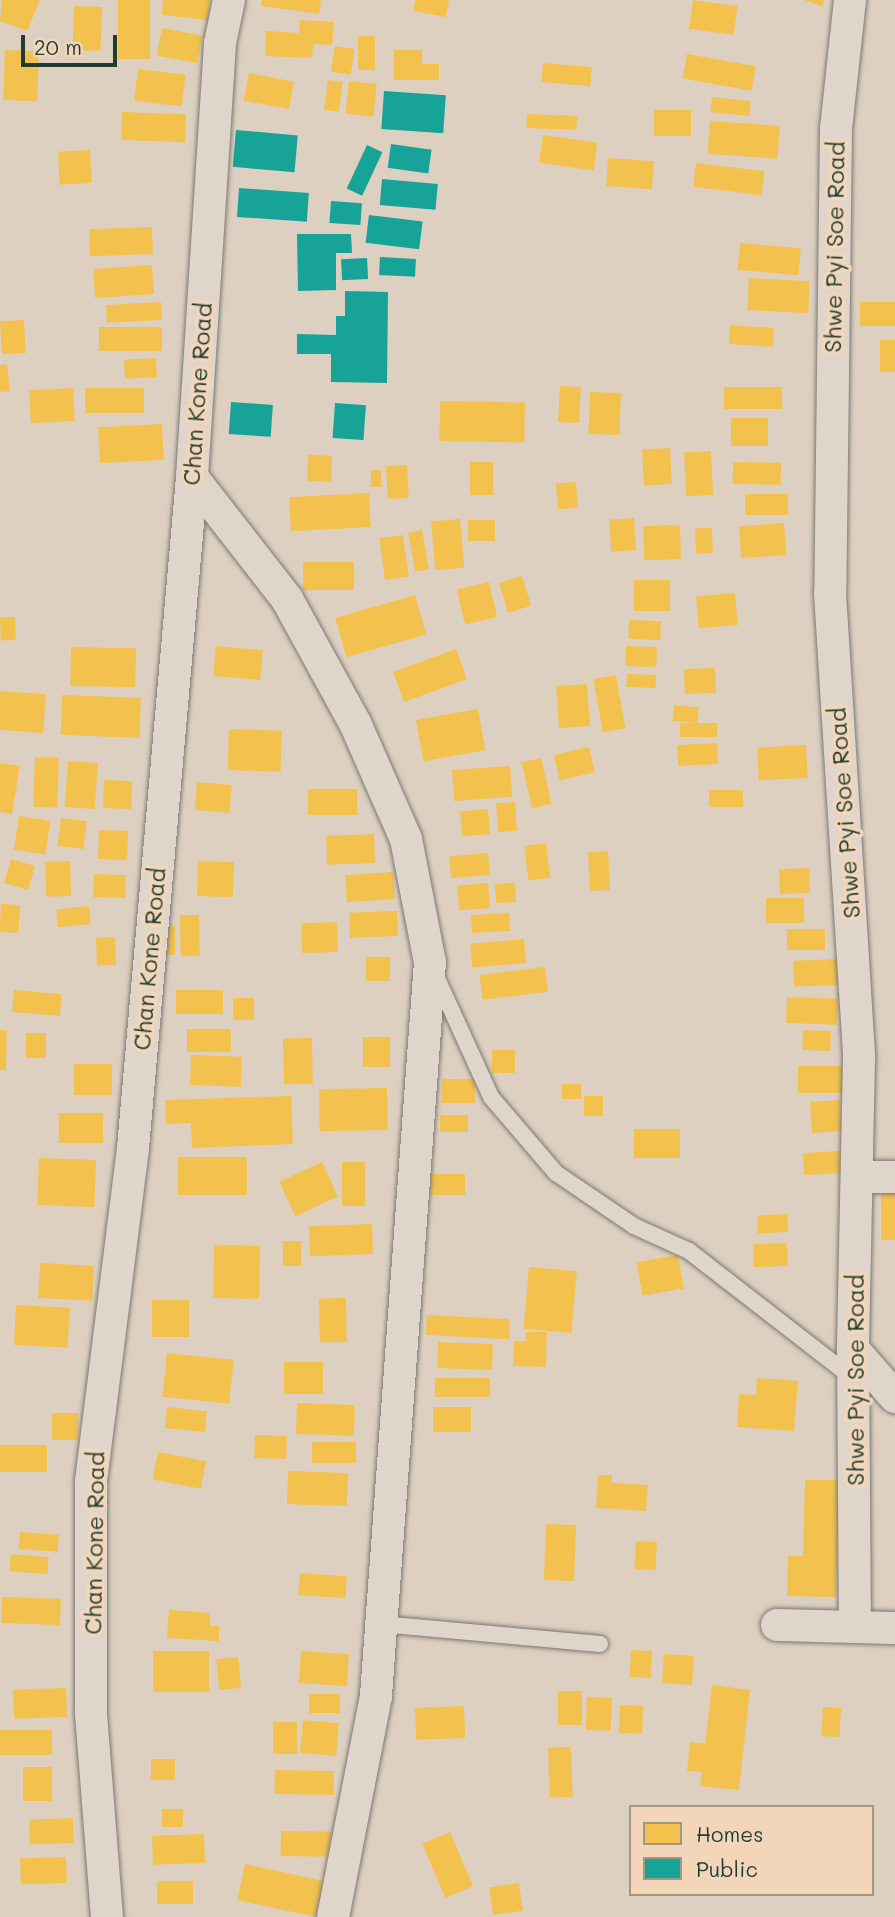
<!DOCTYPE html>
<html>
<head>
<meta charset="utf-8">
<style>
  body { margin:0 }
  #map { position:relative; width:895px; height:1917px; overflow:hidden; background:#ded0c1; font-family:Mali,sans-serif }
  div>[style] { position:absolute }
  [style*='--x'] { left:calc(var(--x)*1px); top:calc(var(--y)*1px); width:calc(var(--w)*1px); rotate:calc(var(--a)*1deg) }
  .homes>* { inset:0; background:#f2c14e; transform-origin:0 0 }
  .public>* { inset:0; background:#17a398; transform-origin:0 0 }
  .roads { filter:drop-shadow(0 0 2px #7a7a71) drop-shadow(0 0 2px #7a7a71) }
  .lane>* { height:16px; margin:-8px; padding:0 8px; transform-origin:8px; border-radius:8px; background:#e0d5ca }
  .street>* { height:32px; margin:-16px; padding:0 16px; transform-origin:16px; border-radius:16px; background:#e0d5ca }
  span { translate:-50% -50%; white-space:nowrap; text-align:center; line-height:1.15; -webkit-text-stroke:7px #f3d6b9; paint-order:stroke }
  .street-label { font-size:23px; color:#1f3d34 }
  .legend { position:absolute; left:629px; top:1805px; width:245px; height:91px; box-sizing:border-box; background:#f3d6b9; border:2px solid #9e9984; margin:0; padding:9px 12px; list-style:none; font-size:21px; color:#1f3d34 }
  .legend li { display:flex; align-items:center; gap:14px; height:35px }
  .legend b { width:35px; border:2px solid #9e9984 }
  .scale { position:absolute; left:21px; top:35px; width:96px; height:32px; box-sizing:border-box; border:4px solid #1f3d34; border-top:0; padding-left:9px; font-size:21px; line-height:24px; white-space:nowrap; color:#1f3d34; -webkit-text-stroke:5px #f3d6b9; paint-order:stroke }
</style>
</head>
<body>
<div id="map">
  <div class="homes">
    <div style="clip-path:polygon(2px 0,40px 0,27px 31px,0 21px)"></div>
    <div style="left:118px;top:0;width:32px;height:59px"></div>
    <div style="clip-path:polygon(163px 0,210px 0,208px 20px,162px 15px)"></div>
    <div style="clip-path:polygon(262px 0,321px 0,319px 14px,261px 6px)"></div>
    <div style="clip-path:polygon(415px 0,449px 0,446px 17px,413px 11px)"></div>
    <div style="left:693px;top:0;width:45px;height:29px;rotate:8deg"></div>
    <div style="clip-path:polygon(804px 0,824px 0,822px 6px)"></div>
    <div style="left:74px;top:6px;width:28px;height:44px;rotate:2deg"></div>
    <div style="clip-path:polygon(300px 20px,334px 22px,332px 45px,313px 44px,312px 58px,265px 56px,266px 31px,299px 33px)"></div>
    <div style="left:162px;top:28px;width:41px;height:28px;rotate:11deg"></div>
    <div style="left:358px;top:36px;width:17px;height:34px"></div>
    <div style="left:335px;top:46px;width:20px;height:26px;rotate:9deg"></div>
    <div style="left:5px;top:50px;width:34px;height:50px;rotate:2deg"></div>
    <div style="clip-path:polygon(394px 50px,422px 50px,422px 64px,439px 64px,439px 80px,394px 80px)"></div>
    <div style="left:687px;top:54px;width:70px;height:25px;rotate:10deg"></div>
    <div style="left:543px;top:63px;width:49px;height:19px;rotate:5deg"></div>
    <div style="left:138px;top:69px;width:48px;height:32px;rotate:7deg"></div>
    <div style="left:249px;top:73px;width:46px;height:28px;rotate:11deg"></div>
    <div style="left:328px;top:80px;width:15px;height:30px;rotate:8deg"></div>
    <div style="left:349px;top:81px;width:28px;height:33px;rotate:6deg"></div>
    <div style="left:712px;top:97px;width:39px;height:15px;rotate:6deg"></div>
    <div style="left:654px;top:110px;width:37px;height:26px"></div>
    <div style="left:122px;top:112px;width:64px;height:28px;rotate:2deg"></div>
    <div style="left:527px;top:114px;width:50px;height:14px;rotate:2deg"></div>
    <div style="left:710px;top:121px;width:70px;height:33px;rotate:4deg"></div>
    <div style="left:543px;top:135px;width:55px;height:28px;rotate:8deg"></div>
    <div style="left:90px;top:150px;width:33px;height:32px;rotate:87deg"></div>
    <div style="left:608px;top:158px;width:46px;height:28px;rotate:4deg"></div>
    <div style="left:696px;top:163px;width:69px;height:24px;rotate:7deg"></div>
    <div style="left:152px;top:227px;width:27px;height:63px;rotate:88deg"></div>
    <div style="left:740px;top:243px;width:61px;height:27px;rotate:5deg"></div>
    <div style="left:152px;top:265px;width:29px;height:59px;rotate:86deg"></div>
    <div style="left:749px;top:278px;width:61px;height:32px;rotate:3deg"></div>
    <div style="left:161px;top:302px;width:18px;height:55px;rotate:87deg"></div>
    <div style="left:860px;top:302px;width:35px;height:24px"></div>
    <div style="left:24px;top:320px;width:33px;height:24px;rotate:87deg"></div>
    <div style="left:730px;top:325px;width:44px;height:19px;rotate:4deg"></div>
    <div style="left:162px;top:327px;width:24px;height:63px;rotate:90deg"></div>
    <div style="left:880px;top:340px;width:15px;height:32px"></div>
    <div style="left:156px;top:358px;width:19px;height:32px;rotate:87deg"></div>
    <div style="clip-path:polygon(7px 364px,10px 391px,0 392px,0 365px)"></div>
    <div style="left:560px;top:386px;width:21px;height:36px;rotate:3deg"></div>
    <div style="left:724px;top:387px;width:58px;height:22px"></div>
    <div style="left:73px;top:388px;width:33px;height:44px;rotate:87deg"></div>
    <div style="left:144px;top:388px;width:25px;height:59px;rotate:90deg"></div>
    <div style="left:590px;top:392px;width:31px;height:42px;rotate:2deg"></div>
    <div style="left:440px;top:401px;width:85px;height:40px;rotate:1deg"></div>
    <div style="left:768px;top:418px;width:28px;height:37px;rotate:90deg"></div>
    <div style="left:162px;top:424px;width:36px;height:64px;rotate:87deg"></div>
    <div style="left:670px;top:448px;width:36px;height:28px;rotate:87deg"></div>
    <div style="left:711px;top:451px;width:44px;height:27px;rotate:87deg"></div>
    <div style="left:308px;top:455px;width:24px;height:26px;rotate:2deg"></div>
    <div style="left:470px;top:462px;width:23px;height:33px"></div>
    <div style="left:733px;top:462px;width:48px;height:22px;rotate:1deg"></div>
    <div style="left:407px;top:465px;width:33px;height:21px;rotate:87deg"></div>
    <div style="left:371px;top:470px;width:10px;height:17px"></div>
    <div style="left:576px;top:482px;width:26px;height:20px;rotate:86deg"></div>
    <div style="left:369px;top:493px;width:34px;height:80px;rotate:87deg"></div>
    <div style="left:745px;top:494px;width:43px;height:21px"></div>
    <div style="left:634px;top:518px;width:32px;height:25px;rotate:86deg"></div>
    <div style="left:460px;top:519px;width:49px;height:29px;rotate:85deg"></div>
    <div style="left:468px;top:520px;width:27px;height:21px"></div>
    <div style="left:784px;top:523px;width:32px;height:45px;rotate:86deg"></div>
    <div style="left:680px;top:525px;width:34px;height:37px;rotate:88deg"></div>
    <div style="left:712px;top:528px;width:25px;height:17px;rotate:88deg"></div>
    <div style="left:422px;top:530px;width:40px;height:14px;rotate:80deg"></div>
    <div style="left:403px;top:535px;width:42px;height:24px;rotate:82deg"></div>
    <div style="left:354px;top:562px;width:28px;height:51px;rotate:90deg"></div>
    <div style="left:522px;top:576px;width:31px;height:24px;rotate:73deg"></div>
    <div style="left:670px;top:580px;width:31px;height:36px;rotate:90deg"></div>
    <div style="left:489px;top:582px;width:36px;height:33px;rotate:77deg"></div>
    <div style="left:735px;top:593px;width:32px;height:39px;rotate:85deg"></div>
    <div style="left:415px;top:595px;width:41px;height:83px;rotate:74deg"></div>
    <div style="left:15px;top:617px;width:23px;height:15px;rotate:88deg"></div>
    <div style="left:629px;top:620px;width:32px;height:19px;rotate:2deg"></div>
    <div style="left:216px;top:646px;width:47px;height:30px;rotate:5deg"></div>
    <div style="left:626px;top:646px;width:31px;height:20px;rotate:2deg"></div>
    <div style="left:71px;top:647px;width:65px;height:39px;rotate:1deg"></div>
    <div style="left:456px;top:649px;width:32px;height:67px;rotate:70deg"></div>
    <div style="left:715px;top:668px;width:25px;height:31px;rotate:88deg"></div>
    <div style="left:627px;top:674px;width:29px;height:13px;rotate:2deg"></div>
    <div style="left:616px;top:675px;width:54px;height:23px;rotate:80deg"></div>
    <div style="left:587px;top:684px;width:42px;height:31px;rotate:86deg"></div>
    <div style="left:0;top:691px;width:46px;height:39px;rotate:4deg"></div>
    <div style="left:62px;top:695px;width:79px;height:40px;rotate:2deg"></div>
    <div style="left:674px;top:705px;width:25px;height:16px;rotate:5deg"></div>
    <div style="left:478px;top:709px;width:42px;height:63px;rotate:80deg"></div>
    <div style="left:717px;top:723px;width:14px;height:37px;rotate:90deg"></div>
    <div style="left:229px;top:729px;width:53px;height:41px;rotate:2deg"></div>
    <div style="left:717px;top:743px;width:21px;height:40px;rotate:87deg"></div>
    <div style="left:806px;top:745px;width:33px;height:49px;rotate:87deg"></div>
    <div style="left:589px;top:747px;width:26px;height:36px;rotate:77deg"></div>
    <div style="left:35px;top:757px;width:24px;height:50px;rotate:2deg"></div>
    <div style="left:541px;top:758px;width:47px;height:20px;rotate:77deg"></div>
    <div style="left:68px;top:761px;width:30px;height:46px;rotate:4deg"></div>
    <div style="clip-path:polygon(0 763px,20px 766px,12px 814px,0 812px)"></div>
    <div style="left:510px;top:766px;width:31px;height:58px;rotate:86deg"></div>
    <div style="left:104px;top:780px;width:28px;height:28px;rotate:2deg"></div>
    <div style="left:197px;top:782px;width:35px;height:28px;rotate:5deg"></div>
    <div style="left:308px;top:789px;width:49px;height:26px"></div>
    <div style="left:709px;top:790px;width:34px;height:17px"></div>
    <div style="left:515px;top:802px;width:29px;height:19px;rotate:86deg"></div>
    <div style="left:488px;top:809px;width:25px;height:28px;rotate:85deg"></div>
    <div style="left:19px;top:816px;width:32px;height:34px;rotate:9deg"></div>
    <div style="left:61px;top:818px;width:26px;height:28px;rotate:7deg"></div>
    <div style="left:99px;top:830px;width:29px;height:29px;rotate:2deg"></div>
    <div style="left:374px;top:834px;width:29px;height:48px;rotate:88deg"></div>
    <div style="left:546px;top:843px;width:35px;height:22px;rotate:83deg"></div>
    <div style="left:608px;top:851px;width:39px;height:20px;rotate:87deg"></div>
    <div style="left:488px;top:853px;width:22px;height:39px;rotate:85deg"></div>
    <div style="left:11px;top:859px;width:25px;height:25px;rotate:16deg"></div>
    <div style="left:70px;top:861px;width:35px;height:25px;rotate:88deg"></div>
    <div style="left:198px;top:861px;width:36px;height:35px;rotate:2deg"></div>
    <div style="left:809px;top:868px;width:25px;height:30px;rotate:88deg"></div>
    <div style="left:393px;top:872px;width:27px;height:48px;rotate:86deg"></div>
    <div style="left:94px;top:874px;width:32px;height:23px;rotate:2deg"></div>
    <div style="left:488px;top:883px;width:25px;height:31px;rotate:85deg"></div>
    <div style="left:515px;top:883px;width:19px;height:20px;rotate:87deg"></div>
    <div style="left:804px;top:898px;width:25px;height:38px;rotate:90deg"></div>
    <div style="left:1px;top:904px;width:19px;height:28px;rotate:3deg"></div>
    <div style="left:89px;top:906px;width:18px;height:33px;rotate:84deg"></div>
    <div style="left:397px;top:911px;width:25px;height:48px;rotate:88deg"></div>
    <div style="left:509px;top:913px;width:18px;height:38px;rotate:87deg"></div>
    <div style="left:199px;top:915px;width:41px;height:19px;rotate:89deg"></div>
    <div style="left:337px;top:922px;width:30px;height:36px;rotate:88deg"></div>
    <div style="left:160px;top:926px;width:15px;height:29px"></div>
    <div style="left:825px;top:929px;width:21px;height:38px;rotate:90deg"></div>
    <div style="left:115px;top:937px;width:28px;height:19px;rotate:88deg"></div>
    <div style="left:524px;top:939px;width:24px;height:54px;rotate:85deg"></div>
    <div style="left:366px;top:957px;width:24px;height:24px"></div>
    <div style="left:840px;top:959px;width:26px;height:47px;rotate:88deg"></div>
    <div style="left:545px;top:967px;width:25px;height:66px;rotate:83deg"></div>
    <div style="left:14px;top:990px;width:48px;height:22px;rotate:5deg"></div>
    <div style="left:223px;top:990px;width:24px;height:47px;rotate:90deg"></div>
    <div style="left:787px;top:997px;width:51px;height:26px;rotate:2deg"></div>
    <div style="left:233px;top:998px;width:21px;height:22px"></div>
    <div style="left:187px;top:1029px;width:44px;height:23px"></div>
    <div style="clip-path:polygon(0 1030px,7px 1030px,6px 1070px,0 1070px)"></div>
    <div style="left:803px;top:1030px;width:28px;height:20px;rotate:2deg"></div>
    <div style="left:26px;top:1033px;width:20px;height:25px"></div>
    <div style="left:390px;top:1037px;width:30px;height:27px;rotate:90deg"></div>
    <div style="left:312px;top:1038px;width:46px;height:29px;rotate:89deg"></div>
    <div style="left:492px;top:1050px;width:23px;height:23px"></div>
    <div style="left:191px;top:1055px;width:51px;height:30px;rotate:2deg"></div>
    <div style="left:74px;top:1064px;width:38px;height:31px"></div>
    <div style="left:798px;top:1066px;width:53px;height:27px"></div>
    <div style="left:442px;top:1079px;width:33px;height:24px"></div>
    <div style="left:562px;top:1084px;width:19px;height:15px"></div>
    <div style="left:387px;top:1088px;width:42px;height:68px;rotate:89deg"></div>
    <div style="clip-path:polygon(291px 1096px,293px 1144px,192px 1148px,191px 1123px,166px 1124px,165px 1100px)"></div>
    <div style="left:603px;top:1096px;width:20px;height:19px;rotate:90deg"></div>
    <div style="left:840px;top:1100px;width:31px;height:30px;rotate:86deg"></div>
    <div style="left:59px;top:1113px;width:44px;height:30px"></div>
    <div style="left:440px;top:1115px;width:28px;height:17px"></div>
    <div style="left:634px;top:1129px;width:46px;height:29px"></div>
    <div style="left:841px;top:1151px;width:22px;height:38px;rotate:87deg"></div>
    <div style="left:178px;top:1157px;width:69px;height:38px"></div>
    <div style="left:39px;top:1158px;width:57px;height:47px;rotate:2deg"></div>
    <div style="left:322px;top:1162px;width:38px;height:47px;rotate:65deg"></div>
    <div style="left:342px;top:1162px;width:23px;height:44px"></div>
    <div style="left:431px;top:1174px;width:34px;height:21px"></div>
    <div style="left:881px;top:1186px;width:14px;height:54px"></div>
    <div style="left:787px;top:1214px;width:18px;height:30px;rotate:87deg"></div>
    <div style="left:372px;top:1224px;width:30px;height:63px;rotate:88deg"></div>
    <div style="left:283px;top:1241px;width:18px;height:25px"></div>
    <div style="left:787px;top:1243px;width:23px;height:34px;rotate:88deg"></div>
    <div style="left:214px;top:1245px;width:46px;height:53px;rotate:1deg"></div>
    <div style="left:678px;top:1255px;width:34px;height:42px;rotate:80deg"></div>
    <div style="left:40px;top:1263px;width:54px;height:35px;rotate:3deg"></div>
    <div style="left:529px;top:1267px;width:48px;height:62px;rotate:5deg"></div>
    <div style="left:346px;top:1298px;width:44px;height:27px;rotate:89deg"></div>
    <div style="left:152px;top:1300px;width:37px;height:37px"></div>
    <div style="left:16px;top:1305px;width:54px;height:40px;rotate:3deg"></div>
    <div style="left:427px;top:1315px;width:83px;height:20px;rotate:3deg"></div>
    <div style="clip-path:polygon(526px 1332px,547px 1332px,546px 1367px,513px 1366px,514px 1341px,526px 1341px)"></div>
    <div style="left:438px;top:1342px;width:55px;height:26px;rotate:2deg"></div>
    <div style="left:167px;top:1353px;width:67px;height:44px;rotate:6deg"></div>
    <div style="left:284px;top:1362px;width:39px;height:32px"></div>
    <div style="left:435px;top:1378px;width:55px;height:19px"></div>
    <div style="clip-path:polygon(757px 1378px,798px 1381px,794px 1431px,737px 1427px,739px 1394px,756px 1395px)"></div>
    <div style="left:297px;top:1403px;width:58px;height:31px;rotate:2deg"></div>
    <div style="left:167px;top:1407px;width:40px;height:21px;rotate:6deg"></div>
    <div style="left:433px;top:1407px;width:38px;height:25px"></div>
    <div style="left:52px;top:1413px;width:26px;height:27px"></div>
    <div style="left:255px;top:1435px;width:32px;height:23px;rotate:2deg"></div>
    <div style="left:312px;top:1442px;width:44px;height:21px"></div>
    <div style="left:0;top:1445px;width:47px;height:27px"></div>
    <div style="left:158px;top:1452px;width:49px;height:28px;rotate:11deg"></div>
    <div style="left:288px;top:1471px;width:60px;height:33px;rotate:2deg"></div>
    <div style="clip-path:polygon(598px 1475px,612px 1475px,612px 1483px,648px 1485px,646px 1511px,596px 1508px)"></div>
    <div style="clip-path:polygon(805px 1480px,839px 1480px,836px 1597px,787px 1596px,788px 1556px,803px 1556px)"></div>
    <div style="left:546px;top:1524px;width:30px;height:56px;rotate:2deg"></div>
    <div style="left:20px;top:1532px;width:39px;height:17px;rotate:4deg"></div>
    <div style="left:636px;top:1541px;width:21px;height:28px;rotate:3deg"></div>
    <div style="left:11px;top:1554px;width:38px;height:17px;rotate:5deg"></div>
    <div style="left:300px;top:1573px;width:47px;height:22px;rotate:4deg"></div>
    <div style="left:2px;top:1597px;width:59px;height:26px;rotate:2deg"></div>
    <div style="clip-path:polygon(169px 1610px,210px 1613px,210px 1626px,219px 1626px,219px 1641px,167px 1638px)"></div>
    <div style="left:631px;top:1650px;width:21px;height:27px;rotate:3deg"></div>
    <div style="left:153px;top:1651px;width:56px;height:41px"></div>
    <div style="left:301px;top:1651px;width:48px;height:32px;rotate:4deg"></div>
    <div style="left:664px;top:1654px;width:30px;height:29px;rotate:4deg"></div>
    <div style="left:238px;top:1657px;width:31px;height:22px;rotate:84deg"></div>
    <div style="clip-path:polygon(712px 1685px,750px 1690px,739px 1790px,700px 1786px,702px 1772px,687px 1771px,690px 1742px,705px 1744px)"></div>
    <div style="left:66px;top:1688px;width:29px;height:53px;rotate:88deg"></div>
    <div style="left:558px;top:1691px;width:24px;height:34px"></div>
    <div style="left:309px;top:1694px;width:31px;height:19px"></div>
    <div style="left:587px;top:1697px;width:25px;height:33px;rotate:2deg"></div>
    <div style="left:620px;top:1705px;width:23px;height:28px;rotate:2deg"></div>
    <div style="left:464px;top:1706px;width:32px;height:49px;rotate:88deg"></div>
    <div style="left:823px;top:1707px;width:18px;height:29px;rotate:3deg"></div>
    <div style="left:303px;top:1720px;width:36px;height:33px;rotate:5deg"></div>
    <div style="left:273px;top:1722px;width:24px;height:32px"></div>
    <div style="left:0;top:1730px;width:52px;height:25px"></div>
    <div style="left:571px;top:1747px;width:50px;height:23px;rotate:88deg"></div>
    <div style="left:151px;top:1759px;width:24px;height:21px"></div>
    <div style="left:23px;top:1767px;width:29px;height:34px"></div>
    <div style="left:275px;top:1770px;width:59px;height:24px;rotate:1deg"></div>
    <div style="left:162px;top:1809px;width:21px;height:18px"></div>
    <div style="left:73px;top:1818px;width:25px;height:44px;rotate:88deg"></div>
    <div style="left:281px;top:1831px;width:50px;height:25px;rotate:1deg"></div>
    <div style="left:450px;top:1832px;width:59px;height:30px;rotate:67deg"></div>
    <div style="left:204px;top:1834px;width:29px;height:52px;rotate:88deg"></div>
    <div style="left:66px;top:1857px;width:26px;height:46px;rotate:88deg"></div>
    <div style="left:245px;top:1864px;width:80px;height:37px;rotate:12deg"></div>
    <div style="left:157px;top:1881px;width:36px;height:23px"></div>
    <div style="left:519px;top:1883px;width:28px;height:30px;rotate:82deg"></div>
  </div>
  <div class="public">
    <div style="left:384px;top:91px;width:62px;height:38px;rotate:4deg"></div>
    <div style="left:236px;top:130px;width:62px;height:37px;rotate:5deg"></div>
    <div style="left:391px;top:144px;width:41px;height:24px;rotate:8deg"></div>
    <div style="left:367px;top:145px;width:17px;height:48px;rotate:25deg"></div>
    <div style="left:382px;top:179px;width:56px;height:26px;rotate:5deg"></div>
    <div style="left:239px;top:188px;width:70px;height:29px;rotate:4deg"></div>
    <div style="left:331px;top:201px;width:31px;height:22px;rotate:4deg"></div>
    <div style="left:369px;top:215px;width:54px;height:28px;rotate:7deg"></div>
    <div style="clip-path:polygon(297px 234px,351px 234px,352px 253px,336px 253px,336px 290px,298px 291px)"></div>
    <div style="left:380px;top:257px;width:36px;height:18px;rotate:3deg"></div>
    <div style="left:367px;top:258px;width:21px;height:26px;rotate:87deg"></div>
    <div style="clip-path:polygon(345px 291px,388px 292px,387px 383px,331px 382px,331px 354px,297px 354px,297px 334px,336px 335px,336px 316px,345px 316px)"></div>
    <div style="left:231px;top:402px;width:42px;height:32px;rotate:4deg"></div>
    <div style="left:335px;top:403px;width:31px;height:35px;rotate:4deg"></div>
  </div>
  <div class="roads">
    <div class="lane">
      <div style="--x:435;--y:974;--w:135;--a:65.5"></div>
      <div style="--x:491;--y:1097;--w:100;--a:49.5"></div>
      <div style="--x:556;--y:1173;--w:94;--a:34.2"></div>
      <div style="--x:634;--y:1226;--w:60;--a:24.4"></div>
      <div style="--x:689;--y:1251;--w:207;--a:37.8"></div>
      <div style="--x:381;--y:1624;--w:220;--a:5.2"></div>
    </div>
    <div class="street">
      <div style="--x:850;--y:0;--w:129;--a:96.2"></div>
      <div style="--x:836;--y:128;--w:465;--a:90.7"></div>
      <div style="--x:830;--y:593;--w:467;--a:86.4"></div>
      <div style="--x:859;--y:1059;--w:290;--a:91.2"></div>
      <div style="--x:853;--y:1349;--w:278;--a:89.6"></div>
      <div style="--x:192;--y:477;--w:155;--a:52.1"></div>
      <div style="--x:287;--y:599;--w:141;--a:61.3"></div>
      <div style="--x:355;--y:723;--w:127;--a:66.3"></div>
      <div style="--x:406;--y:839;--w:125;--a:79"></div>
      <div style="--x:430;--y:962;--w:736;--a:94.21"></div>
      <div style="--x:376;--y:1696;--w:225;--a:101"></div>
      <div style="--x:859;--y:1177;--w:36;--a:0"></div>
      <div style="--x:853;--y:1349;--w:64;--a:48.8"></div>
      <div style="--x:777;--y:1625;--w:118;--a:1.5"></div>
      <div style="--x:107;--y:1917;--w:206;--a:-94.5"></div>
      <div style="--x:91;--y:1712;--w:231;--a:-90"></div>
      <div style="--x:91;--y:1481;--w:336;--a:-82.8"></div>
      <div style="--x:133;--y:1148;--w:674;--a:-84.97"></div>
      <div style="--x:192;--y:477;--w:435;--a:-86.3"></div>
      <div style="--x:220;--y:43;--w:44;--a:-78.2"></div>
    </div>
  </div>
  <div class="street-label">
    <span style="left:834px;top:247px;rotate:-89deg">Shwe Pyi Soe Road</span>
    <span style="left:197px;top:394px;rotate:-86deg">Chan Kone Road</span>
    <span style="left:844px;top:813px;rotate:-94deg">Shwe Pyi Soe Road</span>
    <span style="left:149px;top:959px;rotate:-85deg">Chan Kone Road</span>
    <span style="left:855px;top:1380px;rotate:-90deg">Shwe Pyi Soe Road</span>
    <span style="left:94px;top:1543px;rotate:-89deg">Chan Kone Road</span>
  </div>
  <ul class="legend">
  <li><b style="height:19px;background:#f2c14e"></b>Homes</li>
  <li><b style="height:19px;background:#17a398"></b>Public</li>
  </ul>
  <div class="scale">20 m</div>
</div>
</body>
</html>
